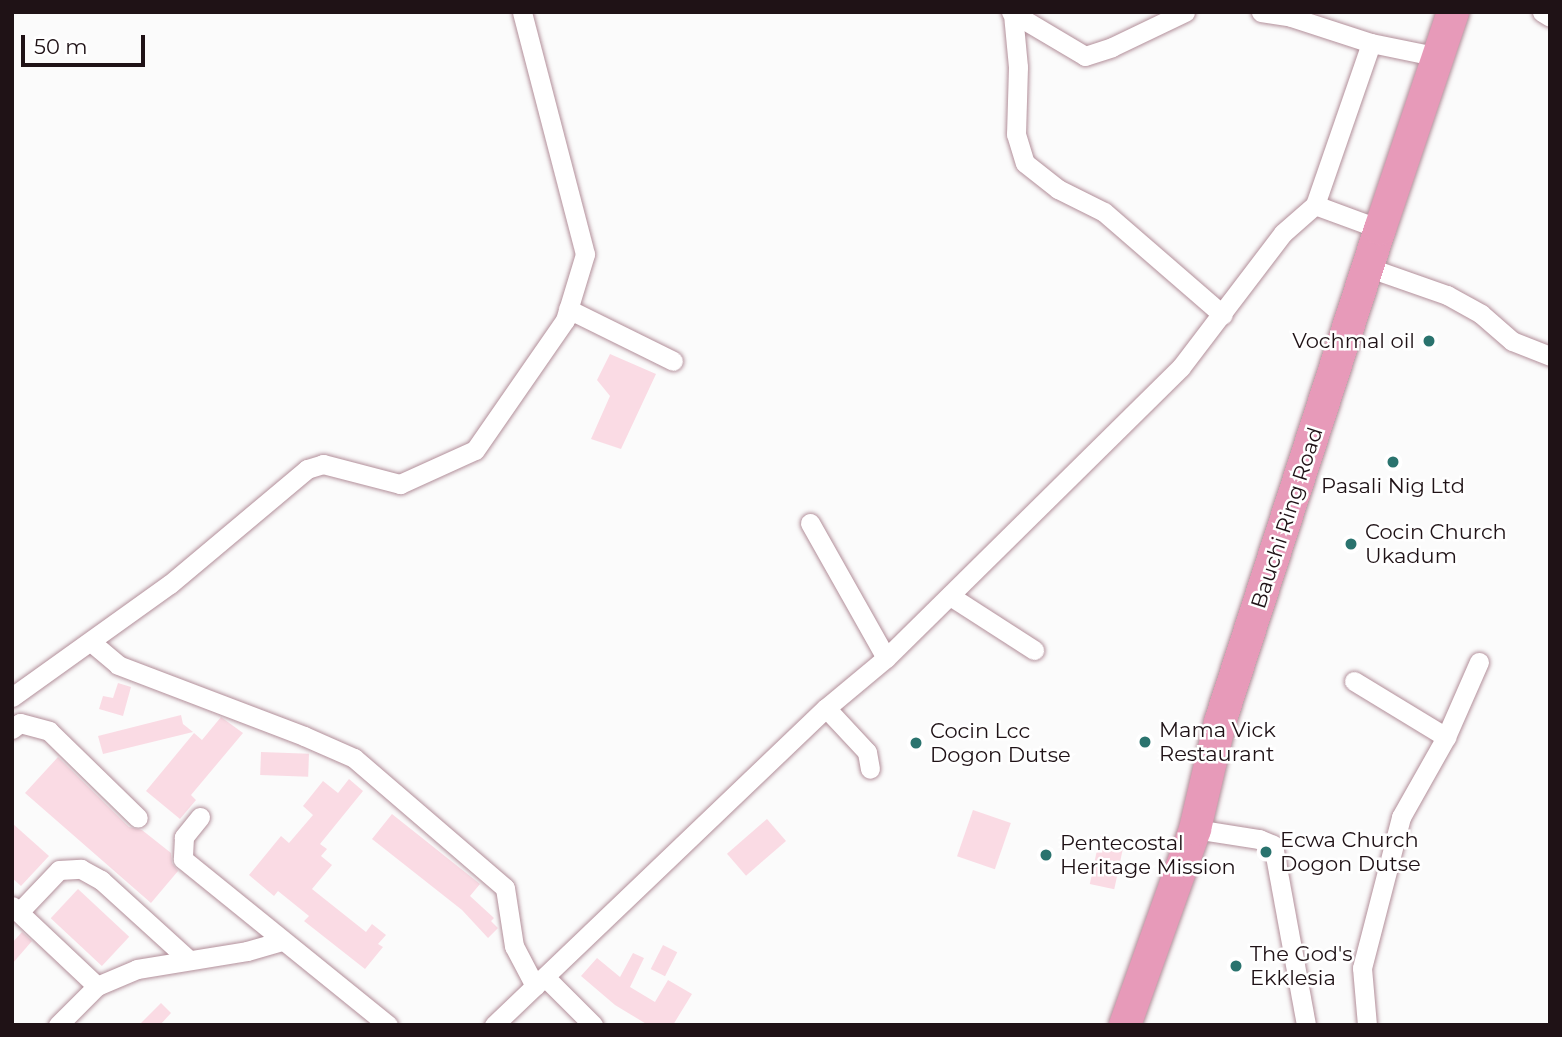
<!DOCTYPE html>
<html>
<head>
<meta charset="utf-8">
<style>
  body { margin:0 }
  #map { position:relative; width:1562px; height:1037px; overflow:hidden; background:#fbfbfb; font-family:Montserrat,sans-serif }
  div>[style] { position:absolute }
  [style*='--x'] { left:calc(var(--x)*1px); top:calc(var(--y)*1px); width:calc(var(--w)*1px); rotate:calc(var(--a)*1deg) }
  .building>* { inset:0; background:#fadbe4; transform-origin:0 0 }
  .roads { filter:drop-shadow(0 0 2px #b28f9a) drop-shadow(0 0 2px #b28f9a) }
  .minor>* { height:19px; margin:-9.5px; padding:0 9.5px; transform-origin:9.5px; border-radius:9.5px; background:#fff }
  .primary>* { height:32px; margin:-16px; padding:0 16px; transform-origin:16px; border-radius:16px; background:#e79ab9 }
  .dots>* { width:19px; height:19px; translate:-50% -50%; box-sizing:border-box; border:4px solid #fff; border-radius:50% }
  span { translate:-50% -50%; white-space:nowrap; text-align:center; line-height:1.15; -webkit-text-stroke:5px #fff; paint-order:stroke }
  .poi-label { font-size:21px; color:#1f1216 }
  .right { translate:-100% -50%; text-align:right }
  .left { translate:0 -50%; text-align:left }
  .street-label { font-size:21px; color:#1f1216 }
  .frame { position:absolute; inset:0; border:14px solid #1f1216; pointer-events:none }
  .scale { position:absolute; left:21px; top:35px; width:124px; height:32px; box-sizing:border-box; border:4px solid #1f1216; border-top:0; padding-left:9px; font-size:21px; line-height:24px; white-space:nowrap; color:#1f1216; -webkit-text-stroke:5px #fff; paint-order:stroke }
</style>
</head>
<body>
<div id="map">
  <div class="building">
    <div style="clip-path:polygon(610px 354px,656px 374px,621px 449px,591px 439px,610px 396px,597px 380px)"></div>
    <div style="clip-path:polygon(118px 683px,131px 687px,123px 716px,99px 709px,103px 696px,113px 698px)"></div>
    <div style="clip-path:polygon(181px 715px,183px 724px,193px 732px,103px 754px,98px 736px)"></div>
    <div style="clip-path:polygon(221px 717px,243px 733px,191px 795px,196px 800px,180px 819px,146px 791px,194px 733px,202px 740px)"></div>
    <div style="left:261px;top:752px;width:48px;height:23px;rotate:2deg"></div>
    <div style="clip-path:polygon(58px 757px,129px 827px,142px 830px,171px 853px,172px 863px,178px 871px,151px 903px,25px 793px)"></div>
    <div style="clip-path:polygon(349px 779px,363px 791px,320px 844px,327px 849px,321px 856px,332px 865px,312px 889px,366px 932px,372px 924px,386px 935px,378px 944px,383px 947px,365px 969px,304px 921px,309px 916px,278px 891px,274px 896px,249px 875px,281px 836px,289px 843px,313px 815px,303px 806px,323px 781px,338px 793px)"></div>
    <div style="left:973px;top:810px;width:40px;height:49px;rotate:19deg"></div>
    <div style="clip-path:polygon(392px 814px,480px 884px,470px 896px,494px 918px,491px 921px,498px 928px,488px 938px,462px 910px,372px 839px)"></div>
    <div style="left:767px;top:819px;width:29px;height:53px;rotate:49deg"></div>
    <div style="clip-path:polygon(12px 823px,49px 856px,21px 886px,12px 878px)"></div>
    <div style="left:1100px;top:836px;width:25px;height:49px;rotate:12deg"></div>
    <div style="left:78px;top:889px;width:70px;height:40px;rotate:43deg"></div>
    <div style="clip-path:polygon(22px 932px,32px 941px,12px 964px,12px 943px)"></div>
    <div style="left:663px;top:945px;width:16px;height:27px;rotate:27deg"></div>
    <div style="clip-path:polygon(633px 953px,644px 958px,630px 987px,655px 1002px,668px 980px,692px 994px,673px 1025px,648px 1025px,615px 1005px,581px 976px,597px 958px,620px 977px)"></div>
    <div style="clip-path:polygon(161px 1003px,171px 1013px,160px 1025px,139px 1025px)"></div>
  </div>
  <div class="roads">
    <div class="minor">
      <div style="--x:1011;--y:12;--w:86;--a:30.7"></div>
      <div style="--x:1085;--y:56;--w:28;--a:-18"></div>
      <div style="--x:1112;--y:47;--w:81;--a:-25.6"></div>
      <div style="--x:1261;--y:12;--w:30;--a:9"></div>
      <div style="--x:1291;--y:17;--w:84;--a:18"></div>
      <div style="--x:1371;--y:43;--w:69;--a:11.6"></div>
      <div style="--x:1542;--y:12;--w:9;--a:32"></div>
      <div style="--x:1013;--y:14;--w:53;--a:84.6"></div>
      <div style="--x:1018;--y:67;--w:67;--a:91.7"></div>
      <div style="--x:1016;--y:134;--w:30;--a:73"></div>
      <div style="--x:1025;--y:163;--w:42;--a:38.2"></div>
      <div style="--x:1058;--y:189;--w:51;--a:26.6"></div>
      <div style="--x:1104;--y:212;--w:157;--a:40.9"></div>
      <div style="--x:1315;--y:205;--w:171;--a:-70.9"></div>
      <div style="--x:1367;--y:267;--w:85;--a:19.3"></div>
      <div style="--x:1447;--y:295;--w:39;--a:29"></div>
      <div style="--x:1481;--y:314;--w:41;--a:41.1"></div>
      <div style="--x:1512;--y:341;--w:41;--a:21.5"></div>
      <div style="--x:568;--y:309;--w:117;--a:26.3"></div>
      <div style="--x:810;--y:523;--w:155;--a:60.6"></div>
      <div style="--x:950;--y:596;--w:100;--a:32.7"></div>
      <div style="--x:91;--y:642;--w:35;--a:40"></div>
      <div style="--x:118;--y:665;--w:199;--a:20.9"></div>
      <div style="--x:304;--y:736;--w:55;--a:23.7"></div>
      <div style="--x:354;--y:758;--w:199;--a:40.7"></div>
      <div style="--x:505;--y:888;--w:59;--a:81.2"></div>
      <div style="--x:514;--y:946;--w:45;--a:62.3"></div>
      <div style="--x:1354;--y:681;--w:108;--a:31.3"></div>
      <div style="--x:12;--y:697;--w:194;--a:-35.6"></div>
      <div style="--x:170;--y:584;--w:179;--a:-40"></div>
      <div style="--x:307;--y:469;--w:17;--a:-17"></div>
      <div style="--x:323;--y:464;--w:80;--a:14.6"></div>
      <div style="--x:400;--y:484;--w:82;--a:-24.4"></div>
      <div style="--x:475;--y:450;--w:158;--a:-55.3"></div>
      <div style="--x:565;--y:320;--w:69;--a:-73.1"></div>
      <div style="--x:585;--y:254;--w:250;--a:-104.6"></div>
      <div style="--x:826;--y:708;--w:60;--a:47"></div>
      <div style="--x:867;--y:752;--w:17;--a:80"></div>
      <div style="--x:12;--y:729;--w:10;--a:-37"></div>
      <div style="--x:20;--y:723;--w:30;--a:15"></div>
      <div style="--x:49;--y:731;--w:124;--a:44.3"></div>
      <div style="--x:200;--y:817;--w:26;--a:129"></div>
      <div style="--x:184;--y:837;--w:22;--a:93"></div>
      <div style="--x:183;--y:859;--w:264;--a:39"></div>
      <div style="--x:1195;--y:829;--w:65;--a:8.9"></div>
      <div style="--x:1259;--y:839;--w:15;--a:23"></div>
      <div style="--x:1273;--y:845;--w:183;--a:79.6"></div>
      <div style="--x:12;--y:906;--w:117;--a:43.3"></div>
      <div style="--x:19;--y:912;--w:58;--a:-46.4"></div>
      <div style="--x:59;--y:870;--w:22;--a:-3"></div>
      <div style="--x:81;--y:869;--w:23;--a:29"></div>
      <div style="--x:101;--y:880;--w:119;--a:42.3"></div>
      <div style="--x:545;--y:977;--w:68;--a:45"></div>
      <div style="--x:58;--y:1025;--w:55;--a:-45"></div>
      <div style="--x:97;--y:986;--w:43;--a:-23"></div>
      <div style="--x:137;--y:969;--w:111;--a:-9.3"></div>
      <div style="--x:247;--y:951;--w:35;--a:-16"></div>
      <div style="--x:494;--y:1025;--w:459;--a:-43.7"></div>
      <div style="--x:826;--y:708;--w:78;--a:-39.8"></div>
      <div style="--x:886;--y:658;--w:414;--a:-44.6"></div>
      <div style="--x:1181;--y:367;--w:168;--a:-52.7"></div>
      <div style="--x:1283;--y:233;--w:43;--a:-41.2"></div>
      <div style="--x:1315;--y:205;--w:69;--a:20.3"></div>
      <div style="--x:1367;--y:1025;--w:57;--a:-95"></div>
      <div style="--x:1362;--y:968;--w:156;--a:-75.5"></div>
      <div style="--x:1401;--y:817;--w:92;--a:-60.6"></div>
      <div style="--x:1446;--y:737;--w:82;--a:-66.3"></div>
    </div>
    <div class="primary">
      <div style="--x:1125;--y:1025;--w:208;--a:-70.3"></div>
      <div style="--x:1195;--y:829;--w:110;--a:-76.8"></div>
      <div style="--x:1220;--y:722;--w:518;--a:-72.02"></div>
      <div style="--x:1380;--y:229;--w:229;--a:-71.4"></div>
    </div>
  </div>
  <div class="dots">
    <div style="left:1429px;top:341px;background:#2a736e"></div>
    <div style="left:1393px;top:462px;background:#2a736e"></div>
    <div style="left:1351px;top:544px;background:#2a736e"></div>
    <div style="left:1145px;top:742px;background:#2a736e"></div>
    <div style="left:916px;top:743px;background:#2a736e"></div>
    <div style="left:1266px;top:852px;background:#2a736e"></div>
    <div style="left:1046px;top:855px;background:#2a736e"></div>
    <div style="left:1236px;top:966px;background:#2a736e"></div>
  </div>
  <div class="poi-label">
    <span class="right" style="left:1415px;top:341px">Vochmal oil</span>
    <span style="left:1393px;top:486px">Pasali Nig Ltd</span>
    <span class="left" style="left:1365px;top:544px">Cocin Church<br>Ukadum</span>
    <span class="left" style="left:1159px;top:742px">Mama Vick<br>Restaurant</span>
    <span class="left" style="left:930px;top:743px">Cocin Lcc<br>Dogon Dutse</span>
    <span class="left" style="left:1280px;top:852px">Ecwa Church<br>Dogon Dutse</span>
    <span class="left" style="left:1060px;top:855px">Pentecostal<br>Heritage Mission</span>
    <span class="left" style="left:1250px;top:966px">The God's<br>Ekklesia</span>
  </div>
  <div class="street-label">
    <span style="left:1287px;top:518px;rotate:-72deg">Bauchi Ring Road</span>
  </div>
  <div class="frame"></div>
  <div class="scale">50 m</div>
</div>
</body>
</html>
